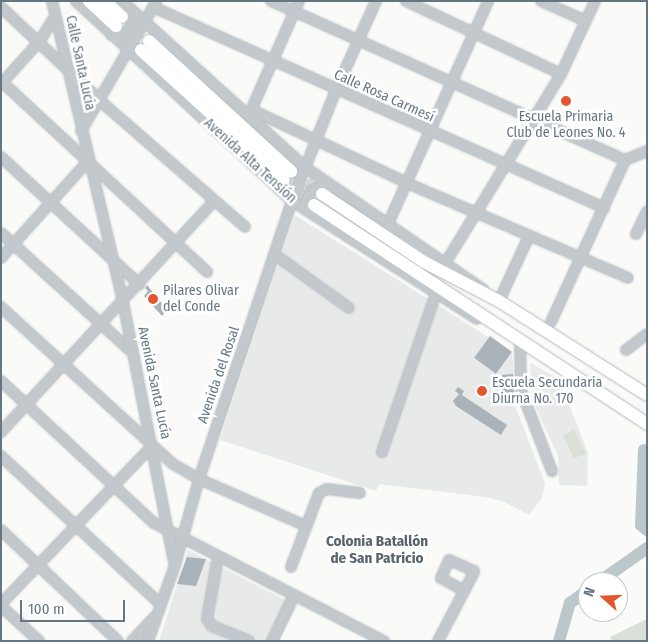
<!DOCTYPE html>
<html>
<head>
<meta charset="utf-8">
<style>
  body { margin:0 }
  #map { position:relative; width:648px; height:642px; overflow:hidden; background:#fafaf8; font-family:"Fira Sans Condensed",sans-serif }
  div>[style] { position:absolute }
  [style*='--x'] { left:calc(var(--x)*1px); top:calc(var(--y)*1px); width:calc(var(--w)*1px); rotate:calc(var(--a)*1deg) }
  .built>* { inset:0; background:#e8e9e9 }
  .green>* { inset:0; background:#dadfd7 }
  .river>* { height:12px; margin:-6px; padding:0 6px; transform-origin:6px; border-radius:6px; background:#bbc7cb }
  .building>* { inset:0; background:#aab3b9; transform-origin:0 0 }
  .major-tunnel>* { height:12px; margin-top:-6px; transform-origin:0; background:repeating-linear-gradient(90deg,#d5d9db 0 12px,transparent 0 18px) }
  .roads { filter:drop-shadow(0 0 1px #b5babe) drop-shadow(0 0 1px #b5babe) }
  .minor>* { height:10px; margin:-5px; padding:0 5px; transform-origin:5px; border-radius:5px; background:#c3c8cc }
  .major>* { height:12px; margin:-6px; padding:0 6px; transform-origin:6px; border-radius:6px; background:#fff }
  .dots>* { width:14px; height:14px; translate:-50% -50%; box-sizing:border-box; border:2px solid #fff; border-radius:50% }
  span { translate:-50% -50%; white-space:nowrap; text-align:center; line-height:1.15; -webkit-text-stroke:5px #fff; paint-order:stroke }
  .street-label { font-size:14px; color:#657683 }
  .poi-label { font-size:14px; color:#657683 }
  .left { translate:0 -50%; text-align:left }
  .neighbourhood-label { font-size:15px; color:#57646e; font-weight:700 }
  .frame { position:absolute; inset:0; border:2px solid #657683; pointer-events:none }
  .north { position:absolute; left:578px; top:572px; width:50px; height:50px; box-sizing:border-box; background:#fff; border:1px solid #c1c8cd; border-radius:50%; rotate:290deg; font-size:14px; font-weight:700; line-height:20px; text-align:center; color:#657683 }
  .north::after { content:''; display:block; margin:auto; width:18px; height:22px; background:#e4572e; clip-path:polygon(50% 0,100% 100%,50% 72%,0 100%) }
  .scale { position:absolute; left:20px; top:600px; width:105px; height:22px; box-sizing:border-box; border:2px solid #657683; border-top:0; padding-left:6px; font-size:15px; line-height:18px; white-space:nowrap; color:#657683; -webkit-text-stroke:4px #fff; paint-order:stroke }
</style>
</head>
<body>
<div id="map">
  <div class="built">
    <div style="clip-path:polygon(295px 215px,512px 352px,516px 408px,545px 483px,542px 498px,529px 515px,504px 502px,486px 497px,379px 484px,376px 491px,220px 440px)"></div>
    <div style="clip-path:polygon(530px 363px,559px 379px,588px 453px,587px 486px,559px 485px,558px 456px,532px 399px)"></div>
    <div style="clip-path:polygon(188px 550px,297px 606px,279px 641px,159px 641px)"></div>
  </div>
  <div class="green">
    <div style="clip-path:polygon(574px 429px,586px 454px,574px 458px,563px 436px)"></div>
    <div style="clip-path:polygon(647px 619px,647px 641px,612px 641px,610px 637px)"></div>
  </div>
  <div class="river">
    <div style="--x:644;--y:450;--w:75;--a:92.3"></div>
    <div style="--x:641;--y:525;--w:8;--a:40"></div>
    <div style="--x:599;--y:582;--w:59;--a:-35.3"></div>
    <div style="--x:559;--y:641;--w:40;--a:-74"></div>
    <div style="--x:570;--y:603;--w:22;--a:-36"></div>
  </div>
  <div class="building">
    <div style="clip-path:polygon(147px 285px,167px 310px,162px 316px,144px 296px,148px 291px,145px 288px)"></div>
    <div style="left:490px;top:336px;width:27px;height:27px;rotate:36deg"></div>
    <div style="clip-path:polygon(513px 374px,515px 404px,502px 403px,502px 375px)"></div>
    <div style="clip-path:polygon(458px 387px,464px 391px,462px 395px,507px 425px,501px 435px,456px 406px,453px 401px,459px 394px,455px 391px)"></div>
    <div style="clip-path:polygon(187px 557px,206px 559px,196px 586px,177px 584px)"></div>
  </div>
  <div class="major-tunnel">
    <div style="--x:292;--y:171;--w:38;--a:37"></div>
    <div style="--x:284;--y:180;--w:39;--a:40"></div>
  </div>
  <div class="roads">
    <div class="minor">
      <div style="--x:52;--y:1;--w:309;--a:76.7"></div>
      <div style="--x:123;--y:302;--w:265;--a:78.9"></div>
      <div style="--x:76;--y:1;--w:294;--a:42.8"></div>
      <div style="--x:292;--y:201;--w:219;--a:32.5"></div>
      <div style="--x:122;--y:1;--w:247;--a:42.2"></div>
      <div style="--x:305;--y:167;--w:217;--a:34.5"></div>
      <div style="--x:271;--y:1;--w:388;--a:24.2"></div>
      <div style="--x:406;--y:1;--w:171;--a:25.2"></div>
      <div style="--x:541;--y:1;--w:49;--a:24"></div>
      <div style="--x:1;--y:7;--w:144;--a:43.3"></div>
      <div style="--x:106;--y:106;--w:184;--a:41"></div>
      <div style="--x:153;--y:7;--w:494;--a:24"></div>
      <div style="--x:111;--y:35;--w:17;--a:-7"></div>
      <div style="--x:128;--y:33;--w:12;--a:-70"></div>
      <div style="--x:132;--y:22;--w:13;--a:-94"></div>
      <div style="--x:1;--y:81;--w:281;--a:42.8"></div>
      <div style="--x:1;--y:84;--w:57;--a:-47.9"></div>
      <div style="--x:39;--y:42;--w:31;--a:-58"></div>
      <div style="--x:252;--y:110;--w:174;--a:25.2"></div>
      <div style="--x:409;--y:184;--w:238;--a:23.2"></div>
      <div style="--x:249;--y:115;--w:124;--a:-66.3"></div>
      <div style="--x:81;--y:131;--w:149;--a:-59.8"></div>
      <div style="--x:1;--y:157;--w:188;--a:42.6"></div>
      <div style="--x:625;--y:160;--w:24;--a:-22"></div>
      <div style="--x:310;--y:212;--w:11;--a:-112"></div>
      <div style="--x:306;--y:202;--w:12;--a:-66"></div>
      <div style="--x:311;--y:191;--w:12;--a:-24"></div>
      <div style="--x:322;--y:186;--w:11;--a:5"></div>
      <div style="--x:388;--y:224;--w:244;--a:-65.8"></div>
      <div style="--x:1;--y:233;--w:178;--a:42.3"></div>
      <div style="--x:636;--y:234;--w:25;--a:-64"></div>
      <div style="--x:274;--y:254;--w:92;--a:35.8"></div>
      <div style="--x:1;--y:258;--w:130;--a:-48.1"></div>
      <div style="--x:446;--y:262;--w:220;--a:-58.5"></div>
      <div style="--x:561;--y:74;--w:81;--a:-65"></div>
      <div style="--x:499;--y:301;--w:72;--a:-65.2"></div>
      <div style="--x:1;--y:307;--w:233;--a:42.4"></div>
      <div style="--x:173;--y:464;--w:30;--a:30"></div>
      <div style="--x:199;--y:479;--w:117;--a:23.7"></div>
      <div style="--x:551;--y:322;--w:178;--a:-65.4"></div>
      <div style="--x:520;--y:342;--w:48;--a:88.8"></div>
      <div style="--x:521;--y:390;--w:87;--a:69.1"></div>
      <div style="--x:626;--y:350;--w:26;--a:-37"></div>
      <div style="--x:1;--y:381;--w:209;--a:42.9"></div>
      <div style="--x:154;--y:523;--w:259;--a:27.2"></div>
      <div style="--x:1;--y:432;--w:313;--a:-47.3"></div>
      <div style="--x:382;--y:452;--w:168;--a:-71.2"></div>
      <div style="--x:1;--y:456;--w:217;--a:42.9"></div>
      <div style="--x:1;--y:530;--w:161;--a:43.5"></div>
      <div style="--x:218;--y:557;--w:63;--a:100.1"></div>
      <div style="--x:207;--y:619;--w:9;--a:54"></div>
      <div style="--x:212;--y:626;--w:40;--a:22"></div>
      <div style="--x:291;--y:567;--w:79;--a:-69.3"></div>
      <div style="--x:319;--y:493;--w:9;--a:-27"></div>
      <div style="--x:327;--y:489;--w:33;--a:7"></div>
      <div style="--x:1;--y:604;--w:219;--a:-46.3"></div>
      <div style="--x:1;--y:606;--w:52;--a:42.6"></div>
      <div style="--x:132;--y:641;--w:33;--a:-47"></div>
      <div style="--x:148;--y:641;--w:81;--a:-70.4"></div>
      <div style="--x:175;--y:565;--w:89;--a:-74.4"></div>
      <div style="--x:199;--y:479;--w:293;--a:-71.5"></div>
      <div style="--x:292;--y:201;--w:119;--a:-68.4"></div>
      <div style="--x:336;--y:90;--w:98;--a:-65.8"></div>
      <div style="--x:272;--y:641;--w:51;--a:-64.4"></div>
      <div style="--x:438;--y:641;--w:76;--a:-62.4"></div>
      <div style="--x:473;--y:574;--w:3;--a:-72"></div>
      <div style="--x:474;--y:571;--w:27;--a:-156"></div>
      <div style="--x:449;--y:560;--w:20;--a:114"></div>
      <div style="--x:441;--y:578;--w:26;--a:29"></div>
    </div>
    <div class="major">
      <div style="--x:89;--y:1;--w:37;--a:43"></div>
      <div style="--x:105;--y:1;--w:23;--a:43"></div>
      <div style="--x:149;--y:41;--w:193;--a:42.5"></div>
      <div style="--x:141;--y:50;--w:193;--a:42.3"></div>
      <div style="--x:322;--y:194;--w:123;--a:33.7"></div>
      <div style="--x:424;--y:262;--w:85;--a:27.5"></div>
      <div style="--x:499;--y:301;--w:175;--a:32.4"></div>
      <div style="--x:314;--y:205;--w:399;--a:33.3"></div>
    </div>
  </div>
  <div class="dots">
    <div style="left:566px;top:101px;background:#e4572e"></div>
    <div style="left:153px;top:299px;background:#e4572e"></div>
    <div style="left:482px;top:391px;background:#e4572e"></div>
  </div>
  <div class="street-label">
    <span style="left:80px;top:63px;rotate:78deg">Calle Santa Lucía</span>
    <span style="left:384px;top:96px;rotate:24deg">Calle Rosa Carmesí</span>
    <span style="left:250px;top:161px;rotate:42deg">Avenida Alta Tensión</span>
    <span style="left:219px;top:375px;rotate:-71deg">Avenida del Rosal</span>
    <span style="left:154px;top:383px;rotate:78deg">Avenida Santa Lucía</span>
  </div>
  <div class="poi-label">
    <span style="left:566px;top:125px">Escuela Primaria<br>Club de Leones No. 4</span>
    <span class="left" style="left:163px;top:299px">Pilares Olivar<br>del Conde</span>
    <span class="left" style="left:492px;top:391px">Escuela Secundaria<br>Diurna No. 170</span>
  </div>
  <div class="neighbourhood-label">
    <span style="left:377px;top:550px">Colonia Batallón<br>de San Patricio</span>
  </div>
  <div class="frame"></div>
  <div class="north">N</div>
  <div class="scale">100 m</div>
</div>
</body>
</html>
